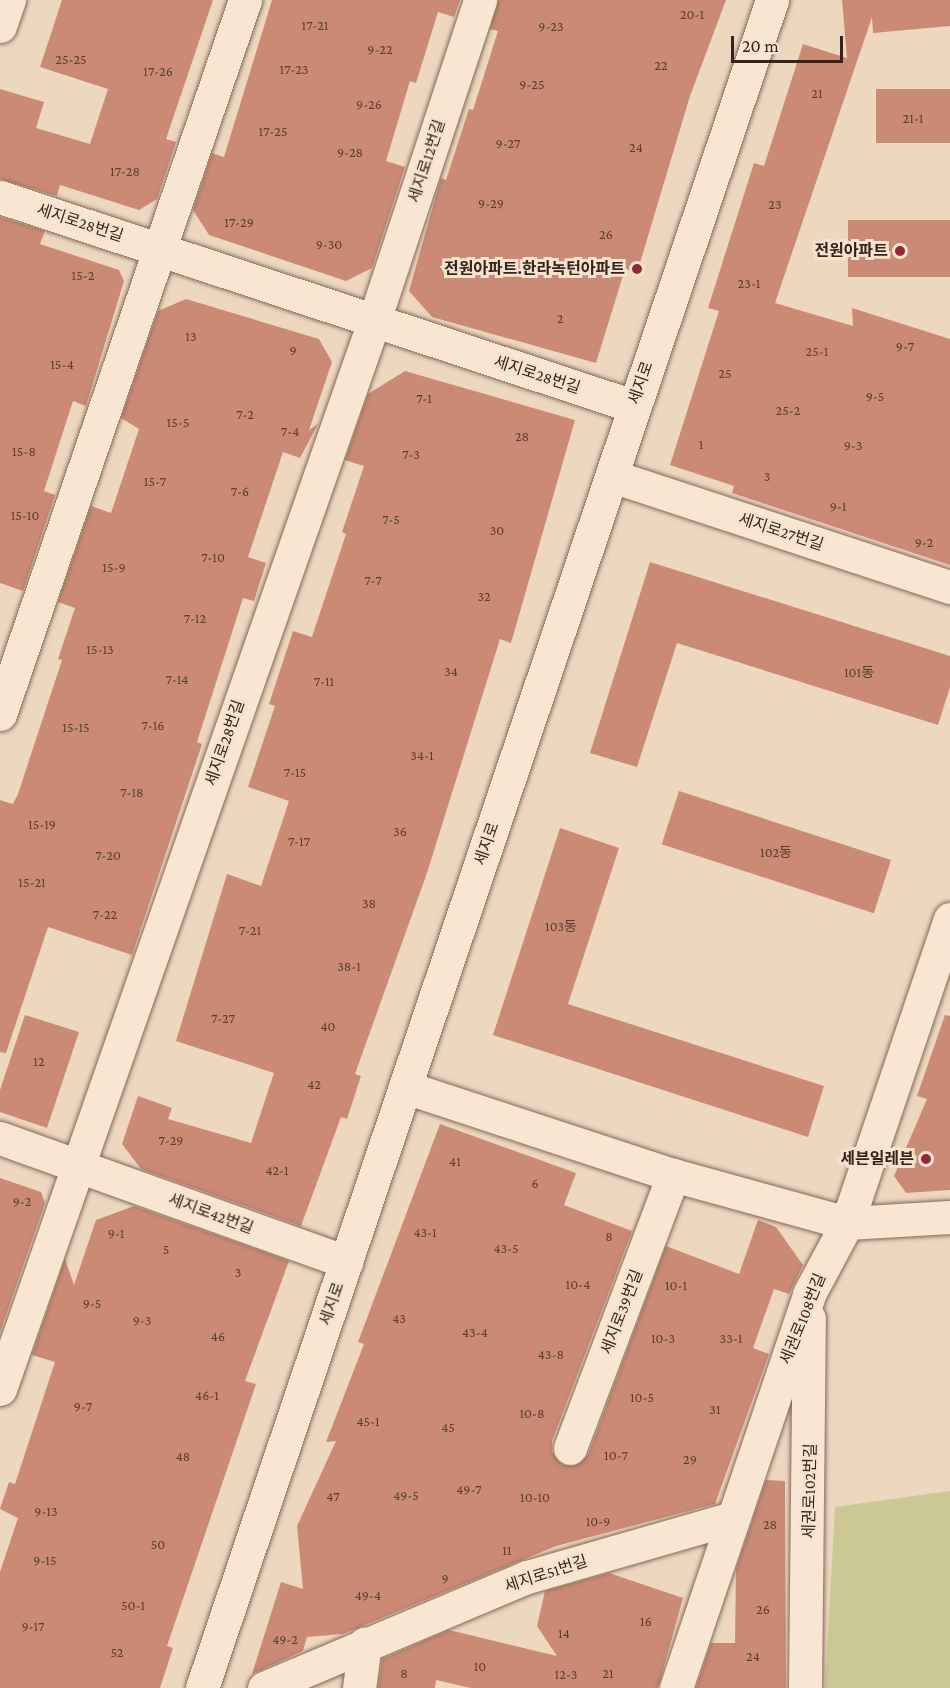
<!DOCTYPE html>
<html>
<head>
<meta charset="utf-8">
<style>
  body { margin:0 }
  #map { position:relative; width:950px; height:1688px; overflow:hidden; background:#edd7bf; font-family:"Crimson Pro","Noto Sans KR",serif }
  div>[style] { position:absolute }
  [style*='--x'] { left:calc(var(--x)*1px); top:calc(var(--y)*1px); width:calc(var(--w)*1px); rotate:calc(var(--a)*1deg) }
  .green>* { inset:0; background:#cbc893 }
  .building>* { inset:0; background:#cb8a75; transform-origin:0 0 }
  .roads { filter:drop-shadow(0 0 2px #856858) drop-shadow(0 0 2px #856858) }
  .minor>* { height:33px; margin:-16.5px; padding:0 16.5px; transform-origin:16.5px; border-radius:16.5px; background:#f8e6d2 }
  .tertiary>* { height:33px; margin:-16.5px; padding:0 16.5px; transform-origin:16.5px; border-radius:16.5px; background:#f8e6d2 }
  .dots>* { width:16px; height:16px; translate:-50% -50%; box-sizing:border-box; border:3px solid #f5e3ce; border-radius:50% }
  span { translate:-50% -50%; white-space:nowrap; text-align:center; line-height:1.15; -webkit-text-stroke:6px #f5e3ce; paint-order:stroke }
  .number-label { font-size:14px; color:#5a3e32 }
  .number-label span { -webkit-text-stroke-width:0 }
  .street-label { font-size:16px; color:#35241c }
  .poi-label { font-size:16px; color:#35241c; font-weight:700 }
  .right { translate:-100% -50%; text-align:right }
  .scale { position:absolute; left:731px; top:36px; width:112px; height:27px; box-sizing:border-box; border:3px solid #35241c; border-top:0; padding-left:8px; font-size:18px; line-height:21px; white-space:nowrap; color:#35241c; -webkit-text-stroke:4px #f5e3ce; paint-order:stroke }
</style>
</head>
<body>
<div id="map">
  <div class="green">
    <div style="clip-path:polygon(950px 1491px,950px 1688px,825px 1688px,835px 1507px)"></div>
  </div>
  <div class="building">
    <div style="clip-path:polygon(62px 0,213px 0,166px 139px,176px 142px,157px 199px,139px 210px,60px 185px,57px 196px,0 179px,0 89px,44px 102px,36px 128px,90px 144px,108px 89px,40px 67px)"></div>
    <div style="clip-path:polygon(272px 0,460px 0,454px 17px,438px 12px,416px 83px,410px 81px,386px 161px,405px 167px,372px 268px,346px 281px,209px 235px,193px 210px,212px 153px,224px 157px)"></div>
    <div style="clip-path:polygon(498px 0,726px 0,690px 96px,637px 273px,625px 269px,596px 363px,432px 317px,409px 291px,441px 178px,446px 180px,469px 109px,473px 110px,498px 31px,490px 29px)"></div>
    <div style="clip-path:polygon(842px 0,950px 0,950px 26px,873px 33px,872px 17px,775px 303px,853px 326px,852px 308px,950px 339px,950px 565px,732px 493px,734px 486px,670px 465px,719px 311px,708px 308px,754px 163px,764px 166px,803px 44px,847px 58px)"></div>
    <div style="left:950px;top:89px;width:54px;height:74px;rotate:90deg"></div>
    <div style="clip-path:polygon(0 217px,45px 231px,40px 244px,119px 270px,124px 281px,86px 406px,73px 401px,44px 491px,55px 495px,23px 591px,0 583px)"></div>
    <div style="left:950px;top:220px;width:57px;height:102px;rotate:90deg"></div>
    <div style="clip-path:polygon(186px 299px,319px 339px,332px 362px,309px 430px,318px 424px,300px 458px,283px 452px,248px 557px,266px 563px,254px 601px,243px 598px,197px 742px,202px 744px,132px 955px,48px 927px,6px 1053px,0 1052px,0 800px,13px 804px,18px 794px,62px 660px,58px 659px,75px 608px,58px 602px,91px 506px,111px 513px,139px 429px,121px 418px,158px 311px)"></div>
    <div style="clip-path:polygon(405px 371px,575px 420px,511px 643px,500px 639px,427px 873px,355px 1074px,361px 1076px,347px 1119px,341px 1117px,301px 1226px,141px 1169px,122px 1144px,138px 1096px,172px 1108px,168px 1119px,251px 1143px,274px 1073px,176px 1041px,227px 874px,261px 886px,289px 801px,248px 787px,275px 706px,269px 704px,293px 631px,312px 637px,346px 534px,342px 532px,364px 466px,345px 460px,368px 394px)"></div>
    <div style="clip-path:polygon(650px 562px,950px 656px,950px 687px,938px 725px,677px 643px,637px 767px,590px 753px)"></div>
    <div style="left:679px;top:791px;width:223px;height:56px;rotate:18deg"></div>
    <div style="clip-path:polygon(560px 828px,619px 848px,568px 1004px,824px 1086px,808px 1137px,493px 1035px)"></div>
    <div style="clip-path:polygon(25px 1015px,79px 1032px,47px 1128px,0 1112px,0 1090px)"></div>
    <div style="clip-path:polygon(945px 1015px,950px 1016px,950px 1190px,906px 1193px,894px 1176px,927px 1099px,917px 1096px)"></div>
    <div style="clip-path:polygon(440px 1124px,576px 1173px,564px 1205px,632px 1231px,552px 1441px,552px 1452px,563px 1465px,574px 1466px,588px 1455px,666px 1246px,739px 1274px,758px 1220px,776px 1227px,803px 1265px,789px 1294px,774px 1289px,753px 1348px,769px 1354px,715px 1504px,556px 1546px,343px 1634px,307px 1637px,303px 1651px,252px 1674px,281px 1582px,303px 1589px,297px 1526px,336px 1441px,326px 1442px,364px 1344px,358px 1342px)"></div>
    <div style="clip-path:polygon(0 1178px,41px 1192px,45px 1203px,0 1332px)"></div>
    <div style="clip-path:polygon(134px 1206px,289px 1261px,245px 1381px,256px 1384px,167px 1646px,173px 1648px,160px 1688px,0 1688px,0 1572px,18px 1518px,0 1509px,9px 1482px,15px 1484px,55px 1362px,32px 1355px,65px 1259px,74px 1285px,96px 1220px)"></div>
    <div style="clip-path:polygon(766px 1480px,785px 1481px,786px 1688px,696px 1688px,711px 1643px,735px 1643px,736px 1569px)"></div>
    <div style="clip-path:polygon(609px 1573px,683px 1598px,658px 1688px,471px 1688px,436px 1680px,435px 1688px,378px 1688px,382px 1659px,449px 1630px,557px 1656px,537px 1626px,545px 1591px)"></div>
  </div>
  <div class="roads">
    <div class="minor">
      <div style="--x:0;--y:26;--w:28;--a:-71"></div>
      <div style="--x:0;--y:197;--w:667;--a:18.27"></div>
      <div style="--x:612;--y:476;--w:356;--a:18.2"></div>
      <div style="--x:0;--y:714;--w:755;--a:-71.06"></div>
      <div style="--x:405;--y:1087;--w:282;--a:18.2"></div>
      <div style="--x:673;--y:1175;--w:180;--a:15.4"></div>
      <div style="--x:847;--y:1223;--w:103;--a:-3.3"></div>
      <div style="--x:0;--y:1138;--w:368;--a:19.7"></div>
      <div style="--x:0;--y:1389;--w:1132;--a:-70.7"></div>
      <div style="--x:374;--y:321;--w:338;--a:-71.7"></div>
      <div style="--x:570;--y:1448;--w:292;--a:-69.3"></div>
      <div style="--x:264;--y:1688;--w:285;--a:-22.9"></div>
      <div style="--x:527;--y:1577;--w:214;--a:-16"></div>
      <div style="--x:359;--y:1688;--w:45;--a:-82.4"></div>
      <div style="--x:676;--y:1688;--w:416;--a:-71.3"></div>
      <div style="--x:809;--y:1294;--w:81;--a:-61.8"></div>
      <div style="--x:847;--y:1223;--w:321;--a:-71.3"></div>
      <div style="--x:805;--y:1688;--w:370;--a:-89.4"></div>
    </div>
    <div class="tertiary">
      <div style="--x:202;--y:1688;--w:1782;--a:-71.34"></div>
    </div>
  </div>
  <div class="dots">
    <div style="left:900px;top:251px;background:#93283b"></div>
    <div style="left:637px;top:269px;background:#93283b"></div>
    <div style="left:926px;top:1159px;background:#93283b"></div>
  </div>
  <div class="number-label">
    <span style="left:692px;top:14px">20-1</span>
    <span style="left:315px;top:25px">17-21</span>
    <span style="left:551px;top:26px">9-23</span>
    <span style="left:380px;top:49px">9-22</span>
    <span style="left:71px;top:59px">25-25</span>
    <span style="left:661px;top:65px">22</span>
    <span style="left:294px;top:69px">17-23</span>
    <span style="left:158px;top:71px">17-26</span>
    <span style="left:532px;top:84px">9-25</span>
    <span style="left:817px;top:93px">21</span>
    <span style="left:369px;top:104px">9-26</span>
    <span style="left:913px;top:118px">21-1</span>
    <span style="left:273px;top:131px">17-25</span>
    <span style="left:508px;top:143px">9-27</span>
    <span style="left:636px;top:147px">24</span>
    <span style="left:350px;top:152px">9-28</span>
    <span style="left:125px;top:171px">17-28</span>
    <span style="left:491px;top:203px">9-29</span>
    <span style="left:775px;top:204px">23</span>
    <span style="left:239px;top:222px">17-29</span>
    <span style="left:606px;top:234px">26</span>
    <span style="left:329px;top:244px">9-30</span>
    <span style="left:83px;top:275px">15-2</span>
    <span style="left:749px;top:283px">23-1</span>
    <span style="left:560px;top:318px">2</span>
    <span style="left:191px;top:336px">13</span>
    <span style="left:905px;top:346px">9-7</span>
    <span style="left:293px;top:350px">9</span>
    <span style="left:817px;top:351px">25-1</span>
    <span style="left:62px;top:364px">15-4</span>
    <span style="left:725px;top:373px">25</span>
    <span style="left:875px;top:396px">9-5</span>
    <span style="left:424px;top:398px">7-1</span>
    <span style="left:788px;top:410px">25-2</span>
    <span style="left:245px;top:414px">7-2</span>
    <span style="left:178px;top:422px">15-5</span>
    <span style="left:290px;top:431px">7-4</span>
    <span style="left:522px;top:436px">28</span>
    <span style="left:701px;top:444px">1</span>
    <span style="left:853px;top:445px">9-3</span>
    <span style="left:24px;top:451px">15-8</span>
    <span style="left:411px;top:454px">7-3</span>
    <span style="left:767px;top:476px">3</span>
    <span style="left:155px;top:481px">15-7</span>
    <span style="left:240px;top:491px">7-6</span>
    <span style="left:838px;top:506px">9-1</span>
    <span style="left:25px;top:515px">15-10</span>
    <span style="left:391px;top:519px">7-5</span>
    <span style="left:497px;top:530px">30</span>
    <span style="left:924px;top:542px">9-2</span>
    <span style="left:213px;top:557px">7-10</span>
    <span style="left:114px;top:567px">15-9</span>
    <span style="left:373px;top:580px">7-7</span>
    <span style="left:484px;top:596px">32</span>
    <span style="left:195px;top:618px">7-12</span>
    <span style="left:100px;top:649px">15-13</span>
    <span style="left:451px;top:671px">34</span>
    <span style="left:859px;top:672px">101동</span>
    <span style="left:177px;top:679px">7-14</span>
    <span style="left:324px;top:681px">7-11</span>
    <span style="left:153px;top:725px">7-16</span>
    <span style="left:76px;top:727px">15-15</span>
    <span style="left:422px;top:755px">34-1</span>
    <span style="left:295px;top:772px">7-15</span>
    <span style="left:132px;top:792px">7-18</span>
    <span style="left:42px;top:824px">15-19</span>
    <span style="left:400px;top:831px">36</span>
    <span style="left:299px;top:841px">7-17</span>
    <span style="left:776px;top:852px">102동</span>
    <span style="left:108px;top:855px">7-20</span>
    <span style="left:32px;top:882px">15-21</span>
    <span style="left:369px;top:903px">38</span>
    <span style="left:105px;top:914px">7-22</span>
    <span style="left:561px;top:926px">103동</span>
    <span style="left:250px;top:930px">7-21</span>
    <span style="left:349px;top:966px">38-1</span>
    <span style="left:223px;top:1018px">7-27</span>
    <span style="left:328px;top:1026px">40</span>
    <span style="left:39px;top:1061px">12</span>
    <span style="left:314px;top:1084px">42</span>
    <span style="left:171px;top:1140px">7-29</span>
    <span style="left:455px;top:1161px">41</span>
    <span style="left:277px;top:1170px">42-1</span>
    <span style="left:535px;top:1183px">6</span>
    <span style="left:22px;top:1201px">9-2</span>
    <span style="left:425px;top:1232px">43-1</span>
    <span style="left:116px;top:1233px">9-1</span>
    <span style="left:609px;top:1236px">8</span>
    <span style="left:506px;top:1248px">43-5</span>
    <span style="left:166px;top:1249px">5</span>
    <span style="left:238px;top:1272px">3</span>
    <span style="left:578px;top:1284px">10-4</span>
    <span style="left:676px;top:1285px">10-1</span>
    <span style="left:92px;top:1303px">9-5</span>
    <span style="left:399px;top:1318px">43</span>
    <span style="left:142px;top:1320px">9-3</span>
    <span style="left:475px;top:1332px">43-4</span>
    <span style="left:218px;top:1336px">46</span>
    <span style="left:663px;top:1338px">10-3</span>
    <span style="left:731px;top:1338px">33-1</span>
    <span style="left:551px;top:1354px">43-8</span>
    <span style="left:207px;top:1395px">46-1</span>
    <span style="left:642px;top:1397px">10-5</span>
    <span style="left:83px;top:1406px">9-7</span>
    <span style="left:715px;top:1409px">31</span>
    <span style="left:532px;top:1413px">10-8</span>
    <span style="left:368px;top:1421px">45-1</span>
    <span style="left:448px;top:1427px">45</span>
    <span style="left:616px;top:1455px">10-7</span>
    <span style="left:183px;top:1456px">48</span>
    <span style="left:690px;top:1459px">29</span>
    <span style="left:469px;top:1489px">49-7</span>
    <span style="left:406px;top:1495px">49-5</span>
    <span style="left:333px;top:1496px">47</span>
    <span style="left:535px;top:1497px">10-10</span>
    <span style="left:46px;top:1511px">9-13</span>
    <span style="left:598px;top:1521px">10-9</span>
    <span style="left:770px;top:1524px">28</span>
    <span style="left:158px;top:1544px">50</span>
    <span style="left:507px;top:1550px">11</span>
    <span style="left:45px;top:1560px">9-15</span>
    <span style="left:445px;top:1578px">9</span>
    <span style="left:368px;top:1595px">49-4</span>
    <span style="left:133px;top:1605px">50-1</span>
    <span style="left:763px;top:1609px">26</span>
    <span style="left:646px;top:1621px">16</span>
    <span style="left:33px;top:1626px">9-17</span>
    <span style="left:564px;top:1633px">14</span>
    <span style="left:285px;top:1639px">49-2</span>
    <span style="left:117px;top:1652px">52</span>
    <span style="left:753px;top:1656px">24</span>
    <span style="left:480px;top:1666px">10</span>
    <span style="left:404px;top:1673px">8</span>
    <span style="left:608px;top:1673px">21</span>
    <span style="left:566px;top:1674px">12-3</span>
  </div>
  <div class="street-label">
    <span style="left:427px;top:161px;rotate:-72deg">세지로12번길</span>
    <span style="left:80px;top:223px;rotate:18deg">세지로28번길</span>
    <span style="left:537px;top:375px;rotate:18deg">세지로28번길</span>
    <span style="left:641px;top:383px;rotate:-71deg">세지로</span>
    <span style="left:781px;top:532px;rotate:18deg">세지로27번길</span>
    <span style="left:225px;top:743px;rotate:-71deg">세지로28번길</span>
    <span style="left:487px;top:844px;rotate:-71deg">세지로</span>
    <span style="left:211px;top:1214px;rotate:20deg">세지로42번길</span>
    <span style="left:332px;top:1304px;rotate:-71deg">세지로</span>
    <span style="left:622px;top:1312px;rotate:-69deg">세지로39번길</span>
    <span style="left:803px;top:1319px;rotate:-68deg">세권로108번길</span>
    <span style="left:810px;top:1491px;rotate:-89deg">세권로102번길</span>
    <span style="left:546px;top:1574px;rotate:-18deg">세지로51번길</span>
  </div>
  <div class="poi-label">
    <span class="right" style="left:888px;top:251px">전원아파트</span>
    <span class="right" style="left:625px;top:269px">전원아파트.한라녹턴아파트</span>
    <span class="right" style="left:914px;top:1159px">세븐일레븐</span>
  </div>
  <div class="scale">20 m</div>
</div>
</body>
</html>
